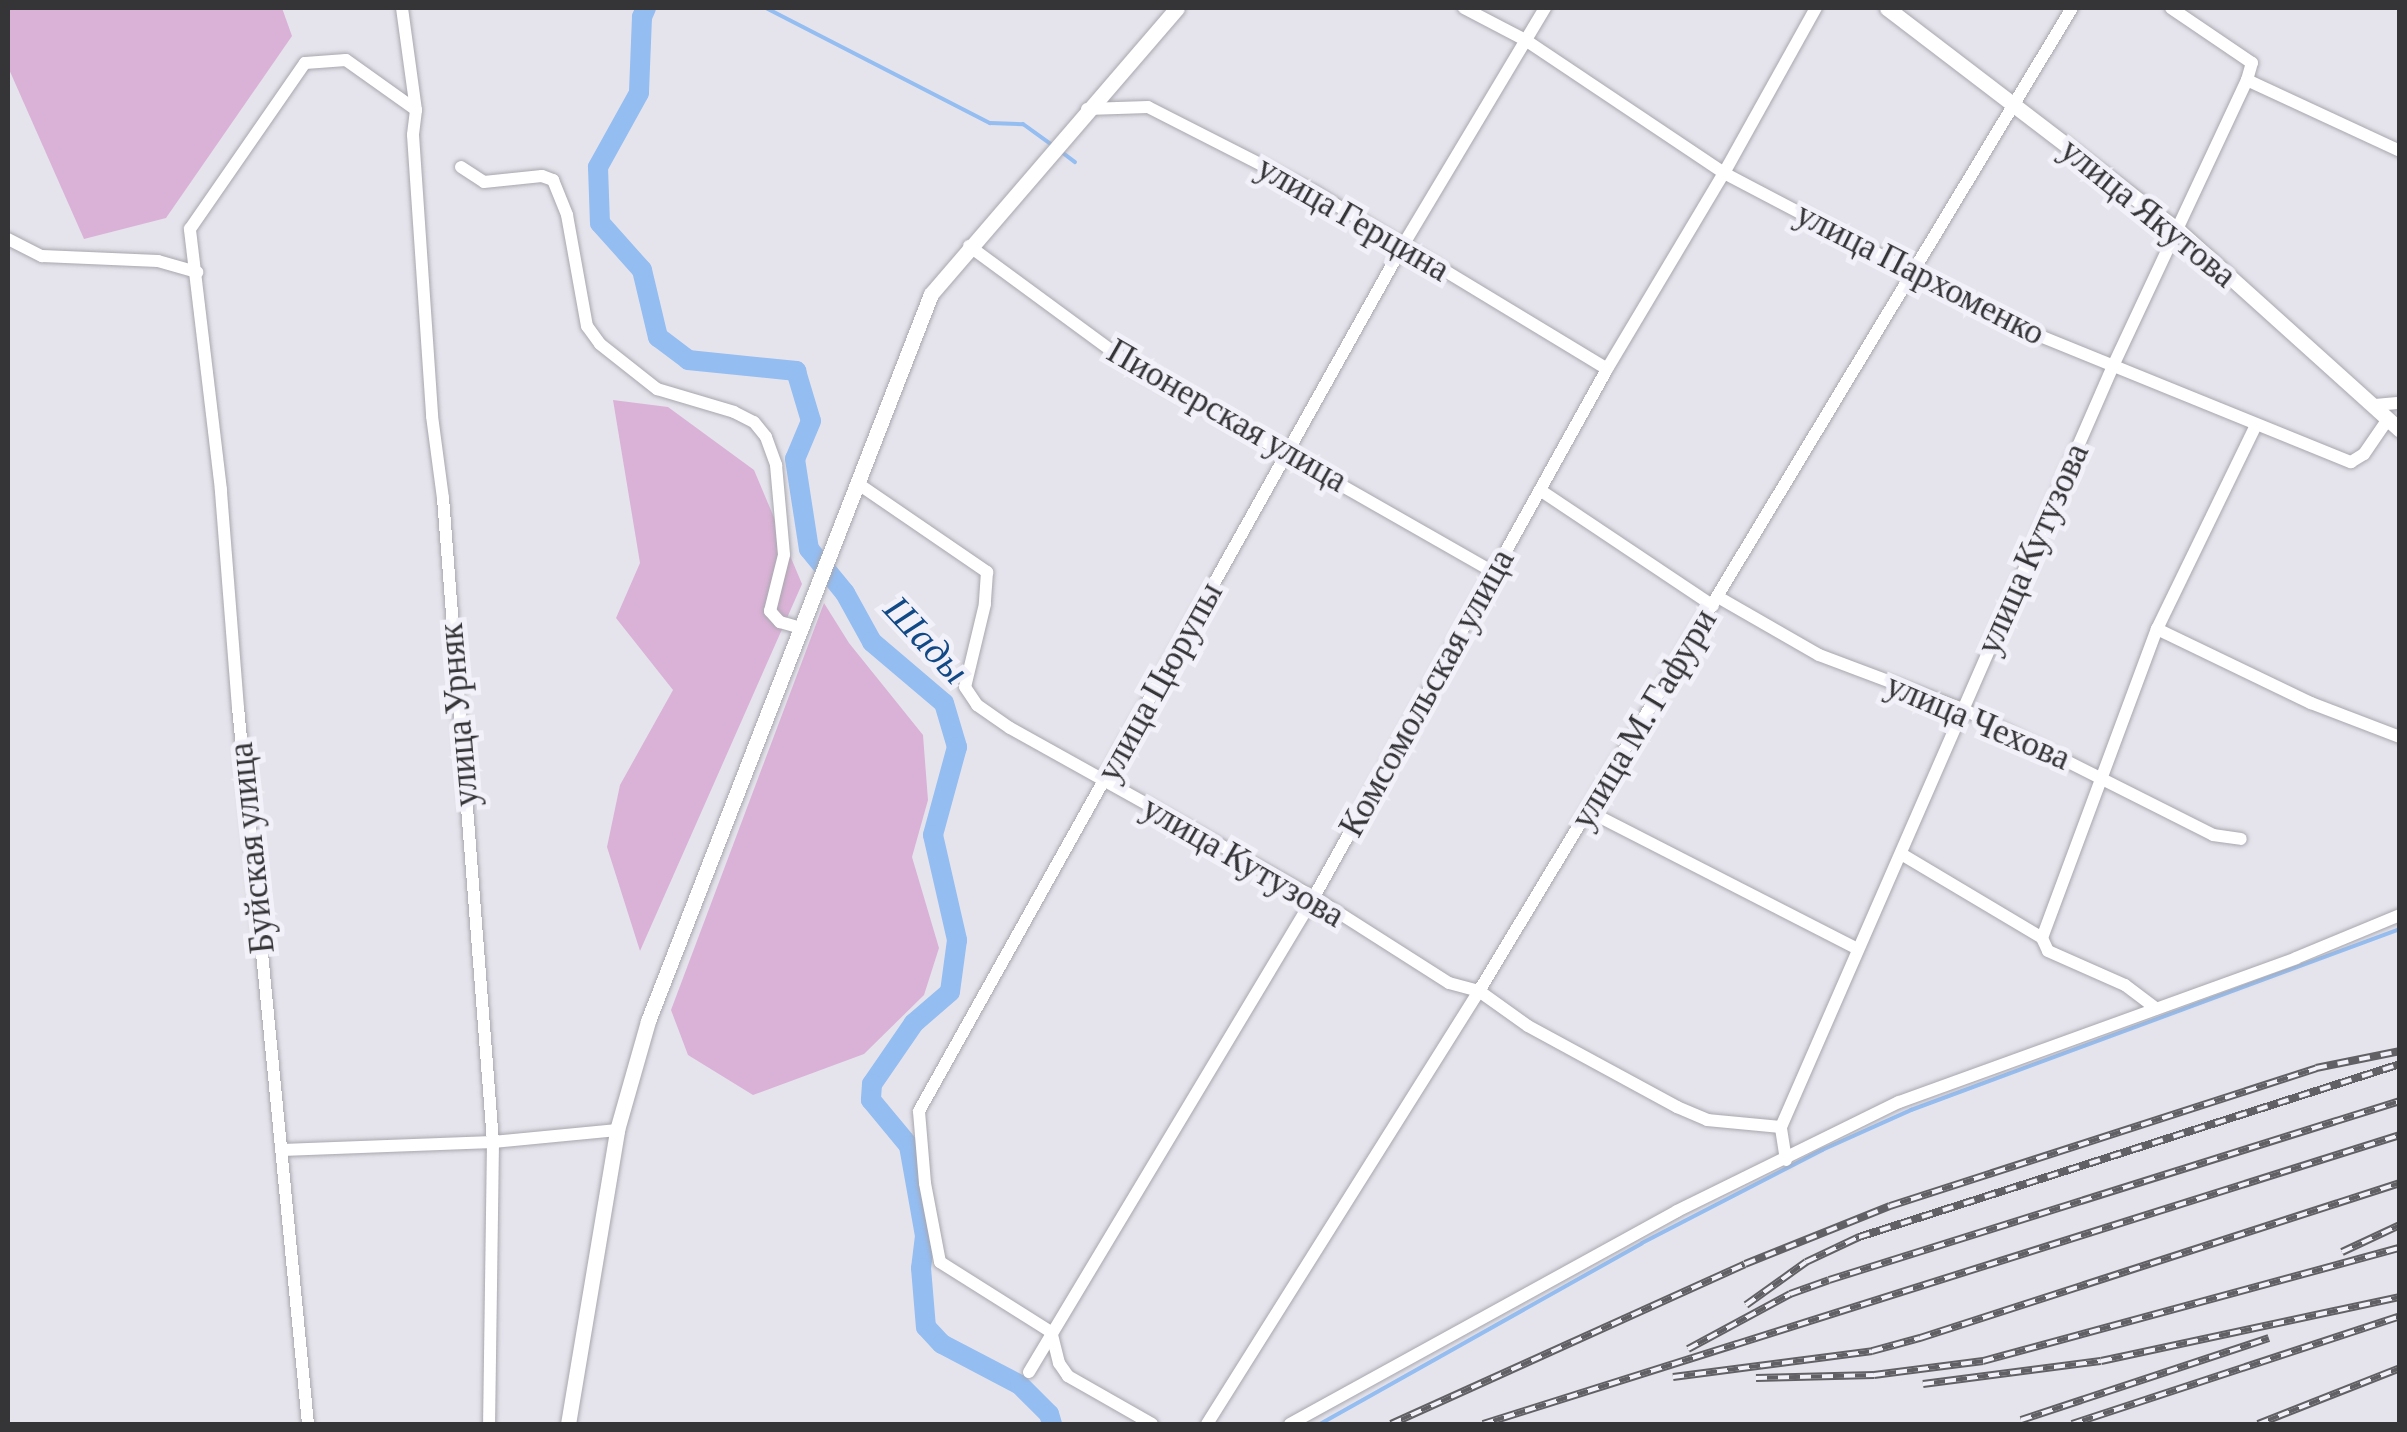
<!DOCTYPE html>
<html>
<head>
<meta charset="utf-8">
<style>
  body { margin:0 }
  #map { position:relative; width:2407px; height:1432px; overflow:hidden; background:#e5e4ec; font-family:"Crimson Pro",serif }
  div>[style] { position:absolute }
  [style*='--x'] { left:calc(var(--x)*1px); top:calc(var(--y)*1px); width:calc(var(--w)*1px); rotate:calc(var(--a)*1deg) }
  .green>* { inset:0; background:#dab2d7 }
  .stream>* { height:4px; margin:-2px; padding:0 2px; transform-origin:2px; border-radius:2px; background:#94bdf1 }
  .river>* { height:20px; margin:-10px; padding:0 10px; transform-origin:10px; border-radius:10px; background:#94bdf1 }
  .roads { filter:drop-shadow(0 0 2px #a8a7ae) drop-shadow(0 0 2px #a8a7ae) }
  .minor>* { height:12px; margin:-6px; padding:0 6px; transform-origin:6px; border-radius:6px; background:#fff }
  .tertiary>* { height:15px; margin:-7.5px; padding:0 7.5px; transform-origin:7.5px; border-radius:7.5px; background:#fff }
  .rail>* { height:8px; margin-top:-4px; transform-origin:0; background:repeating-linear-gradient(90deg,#f2f1f9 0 11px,#616165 0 22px); box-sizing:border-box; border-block:2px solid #616165 }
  span { translate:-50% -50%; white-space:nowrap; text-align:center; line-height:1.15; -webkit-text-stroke:10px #f2f1f9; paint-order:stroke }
  .street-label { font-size:35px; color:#353538 }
  .water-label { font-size:38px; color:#114886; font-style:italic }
  .frame { position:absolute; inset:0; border:10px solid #353538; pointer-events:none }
</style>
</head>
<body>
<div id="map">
  <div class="green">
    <div style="clip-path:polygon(8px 8px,282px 8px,292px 36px,166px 218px,84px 239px,8px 67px)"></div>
    <div style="clip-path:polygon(613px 400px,668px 407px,754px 470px,802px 584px,640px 951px,607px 847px,620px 785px,673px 690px,616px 618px,640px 563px)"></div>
    <div style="clip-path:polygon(824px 603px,849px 643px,923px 735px,928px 800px,912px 857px,939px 948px,924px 995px,864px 1054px,753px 1095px,688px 1055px,671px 1010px)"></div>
  </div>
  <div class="stream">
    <div style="--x:766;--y:8;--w:252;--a:27.2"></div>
    <div style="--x:990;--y:123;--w:33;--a:2"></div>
    <div style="--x:1023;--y:124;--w:34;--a:36"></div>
    <div style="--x:1059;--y:150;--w:20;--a:37"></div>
    <div style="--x:1320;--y:1424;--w:369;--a:-29.3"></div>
    <div style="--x:1642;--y:1243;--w:203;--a:-27.3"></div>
    <div style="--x:1822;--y:1150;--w:98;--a:-24.2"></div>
    <div style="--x:1911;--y:1110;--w:521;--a:-20.31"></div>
  </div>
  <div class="river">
    <div style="--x:646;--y:8;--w:10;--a:114"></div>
    <div style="--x:642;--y:17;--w:76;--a:92.3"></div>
    <div style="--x:639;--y:93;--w:85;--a:119"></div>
    <div style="--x:598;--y:167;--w:56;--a:88"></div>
    <div style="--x:600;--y:223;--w:63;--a:48.2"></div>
    <div style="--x:642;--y:270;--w:69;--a:76.6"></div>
    <div style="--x:658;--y:337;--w:38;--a:37"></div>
    <div style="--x:688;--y:360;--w:109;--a:5.8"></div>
    <div style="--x:796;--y:371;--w:52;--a:73.3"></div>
    <div style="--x:811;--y:421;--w:41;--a:112.8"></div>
    <div style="--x:795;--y:459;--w:91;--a:81.2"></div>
    <div style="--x:809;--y:549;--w:57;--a:50.7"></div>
    <div style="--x:845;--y:593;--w:56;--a:61.1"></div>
    <div style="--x:872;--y:642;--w:94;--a:40.3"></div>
    <div style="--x:944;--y:703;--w:46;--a:73.5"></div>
    <div style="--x:957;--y:747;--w:91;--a:105.3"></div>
    <div style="--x:933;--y:835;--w:108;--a:77.1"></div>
    <div style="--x:957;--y:940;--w:52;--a:97.7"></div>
    <div style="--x:950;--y:992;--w:48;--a:139.3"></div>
    <div style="--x:914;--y:1023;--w:74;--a:124.5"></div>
    <div style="--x:872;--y:1084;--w:16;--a:94"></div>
    <div style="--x:871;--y:1100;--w:60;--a:50.4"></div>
    <div style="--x:909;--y:1146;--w:91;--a:79.9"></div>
    <div style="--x:925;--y:1236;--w:32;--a:97"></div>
    <div style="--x:921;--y:1268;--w:59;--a:85.2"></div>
    <div style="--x:926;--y:1327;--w:23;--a:47"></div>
    <div style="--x:942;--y:1344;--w:88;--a:27.7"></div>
    <div style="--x:1020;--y:1385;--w:41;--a:45"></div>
    <div style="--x:1049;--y:1414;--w:10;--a:73"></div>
  </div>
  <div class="roads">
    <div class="minor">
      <div style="--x:402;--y:8;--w:103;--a:82.2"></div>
      <div style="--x:416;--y:110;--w:25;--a:97"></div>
      <div style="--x:413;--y:135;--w:282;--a:86.1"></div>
      <div style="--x:432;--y:416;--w:83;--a:82.4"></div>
      <div style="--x:443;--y:498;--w:646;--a:85.56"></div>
      <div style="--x:493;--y:1142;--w:282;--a:90.8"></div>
      <div style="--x:1464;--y:8;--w:71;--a:27.6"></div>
      <div style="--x:1527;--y:41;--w:237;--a:33.8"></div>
      <div style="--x:1724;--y:173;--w:327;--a:27.7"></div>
      <div style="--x:2013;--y:325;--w:365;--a:22.1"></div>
      <div style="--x:2351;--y:462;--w:15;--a:-32"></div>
      <div style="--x:2364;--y:454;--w:42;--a:-55.6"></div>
      <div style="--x:2247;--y:80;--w:169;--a:24.9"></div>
      <div style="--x:1087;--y:109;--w:61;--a:-1.9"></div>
      <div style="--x:1148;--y:107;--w:187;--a:27"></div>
      <div style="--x:1315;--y:192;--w:341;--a:31.2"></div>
      <div style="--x:461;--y:167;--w:27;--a:33"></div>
      <div style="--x:484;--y:182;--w:58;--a:-5.9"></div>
      <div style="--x:542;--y:176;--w:12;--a:20"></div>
      <div style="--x:553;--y:180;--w:38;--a:68"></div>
      <div style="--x:567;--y:215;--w:113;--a:79.8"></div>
      <div style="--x:587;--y:326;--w:22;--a:54"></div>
      <div style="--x:600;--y:344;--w:73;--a:38.3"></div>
      <div style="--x:657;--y:389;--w:80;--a:16.6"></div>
      <div style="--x:734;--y:412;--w:22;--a:27"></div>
      <div style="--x:754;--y:422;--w:19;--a:51"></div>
      <div style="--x:766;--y:437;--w:30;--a:70"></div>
      <div style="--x:776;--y:465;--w:90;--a:84.9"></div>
      <div style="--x:784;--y:555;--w:58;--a:104"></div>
      <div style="--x:770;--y:611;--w:15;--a:48"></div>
      <div style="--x:780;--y:622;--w:22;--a:16"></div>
      <div style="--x:8;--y:239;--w:38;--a:27"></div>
      <div style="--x:42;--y:256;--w:116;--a:2.5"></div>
      <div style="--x:158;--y:261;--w:41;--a:15.8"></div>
      <div style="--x:969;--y:246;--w:205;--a:36.3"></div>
      <div style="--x:1134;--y:367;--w:414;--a:29.7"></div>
      <div style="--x:2375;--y:405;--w:25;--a:-5"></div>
      <div style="--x:857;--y:483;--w:158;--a:34.4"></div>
      <div style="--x:987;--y:572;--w:32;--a:94"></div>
      <div style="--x:985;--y:604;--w:85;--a:103.5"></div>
      <div style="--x:965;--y:687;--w:22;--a:56"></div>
      <div style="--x:977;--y:705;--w:40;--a:34.9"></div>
      <div style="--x:1010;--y:728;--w:348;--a:29.1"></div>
      <div style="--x:1314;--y:897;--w:160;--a:32.5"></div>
      <div style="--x:1449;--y:983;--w:31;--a:15"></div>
      <div style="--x:1479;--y:991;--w:60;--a:35.5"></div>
      <div style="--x:1528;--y:1026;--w:170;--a:28.5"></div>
      <div style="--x:1677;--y:1107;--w:33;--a:23"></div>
      <div style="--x:1707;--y:1120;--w:74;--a:5.4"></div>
      <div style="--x:1540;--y:490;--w:208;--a:33.8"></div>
      <div style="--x:1718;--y:597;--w:116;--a:29.9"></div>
      <div style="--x:1819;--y:655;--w:154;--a:20.6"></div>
      <div style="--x:1963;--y:709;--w:280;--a:26.7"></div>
      <div style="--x:2213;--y:835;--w:28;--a:8"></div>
      <div style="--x:2157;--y:629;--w:171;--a:25.7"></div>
      <div style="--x:2311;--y:703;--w:95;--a:20.9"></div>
      <div style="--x:1588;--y:811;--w:303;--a:27.1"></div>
      <div style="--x:1903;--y:855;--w:162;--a:30.8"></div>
      <div style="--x:2042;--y:938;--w:14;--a:65"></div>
      <div style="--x:2048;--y:951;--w:84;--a:23.8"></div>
      <div style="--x:2125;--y:985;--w:39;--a:37"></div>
      <div style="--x:2042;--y:938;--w:330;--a:-69.6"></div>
      <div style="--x:2157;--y:629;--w:227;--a:-64.1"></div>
      <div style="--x:282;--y:1150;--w:211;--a:-2.2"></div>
      <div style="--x:493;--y:1142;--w:125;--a:-5.5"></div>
      <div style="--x:1786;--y:1160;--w:33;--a:-99"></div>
      <div style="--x:1781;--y:1127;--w:830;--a:-66.43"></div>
      <div style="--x:2113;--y:366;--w:316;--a:-64.9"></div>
      <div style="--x:2247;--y:80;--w:18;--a:-74"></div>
      <div style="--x:2252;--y:63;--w:98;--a:-145.8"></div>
      <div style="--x:1029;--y:1372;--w:554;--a:-59.04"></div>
      <div style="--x:1314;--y:897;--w:604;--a:-60.97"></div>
      <div style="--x:1607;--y:369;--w:228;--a:-59.2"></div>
      <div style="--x:1724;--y:173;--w:189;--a:-60.9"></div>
      <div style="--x:308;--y:1424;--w:719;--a:-95.58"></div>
      <div style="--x:238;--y:708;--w:219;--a:-94.5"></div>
      <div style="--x:221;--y:490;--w:263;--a:-96.8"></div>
      <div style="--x:190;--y:229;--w:202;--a:-55.3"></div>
      <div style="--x:305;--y:63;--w:41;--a:-4.2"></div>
      <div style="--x:346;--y:60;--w:86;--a:35.5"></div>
      <div style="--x:1152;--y:1424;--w:97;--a:-150.3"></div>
      <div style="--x:1068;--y:1376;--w:16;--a:-125"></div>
      <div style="--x:1059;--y:1363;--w:32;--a:-104"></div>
      <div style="--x:1051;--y:1332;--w:131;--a:-147.8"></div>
      <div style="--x:940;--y:1262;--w:80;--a:-100.8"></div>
      <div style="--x:925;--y:1183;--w:72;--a:-94.8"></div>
      <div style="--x:919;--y:1111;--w:990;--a:-60.79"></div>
      <div style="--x:1402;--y:247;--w:279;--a:-59.1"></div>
      <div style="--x:1207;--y:1424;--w:511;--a:-57.86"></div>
      <div style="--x:1479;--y:991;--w:1148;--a:-58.9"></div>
      <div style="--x:1290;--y:1424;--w:442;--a:-28.8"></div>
      <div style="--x:1677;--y:1211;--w:247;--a:-26.2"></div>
      <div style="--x:1899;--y:1102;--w:422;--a:-19.9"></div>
      <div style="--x:2296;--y:958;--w:113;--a:-22.5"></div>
    </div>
    <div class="tertiary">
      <div style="--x:1887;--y:8;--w:367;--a:37.4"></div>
      <div style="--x:2179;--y:231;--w:297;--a:42"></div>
      <div style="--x:568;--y:1424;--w:298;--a:-80.5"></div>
      <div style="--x:617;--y:1130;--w:113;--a:-74.1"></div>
      <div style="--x:648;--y:1021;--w:780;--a:-68.73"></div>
      <div style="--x:931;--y:294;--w:377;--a:-49.3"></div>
    </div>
  </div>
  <div class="rail">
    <div style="--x:2342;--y:1252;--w:64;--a:-25"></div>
    <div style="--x:1746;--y:1305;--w:74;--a:-35.6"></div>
    <div style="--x:1806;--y:1262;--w:59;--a:-25.3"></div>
    <div style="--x:1859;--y:1237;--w:568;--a:-17.73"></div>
    <div style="--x:1688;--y:1349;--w:116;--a:-28.3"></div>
    <div style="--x:1790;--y:1294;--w:41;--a:-19.7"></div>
    <div style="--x:1829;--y:1280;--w:598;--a:-17.41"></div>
    <div style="--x:1673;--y:1377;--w:201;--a:-7.4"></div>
    <div style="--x:1872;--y:1351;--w:50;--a:-15.2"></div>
    <div style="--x:1920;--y:1338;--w:504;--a:-17.9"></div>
    <div style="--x:1756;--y:1378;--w:118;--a:-1.5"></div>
    <div style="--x:1874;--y:1375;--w:110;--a:-7.3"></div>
    <div style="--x:1983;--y:1361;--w:432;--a:-15.2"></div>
    <div style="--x:1923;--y:1384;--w:179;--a:-7.4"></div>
    <div style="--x:2101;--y:1361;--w:306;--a:-12.1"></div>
    <div style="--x:2021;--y:1420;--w:261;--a:-18.3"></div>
    <div style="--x:1391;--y:1424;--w:388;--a:-24.3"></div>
    <div style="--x:1745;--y:1264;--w:156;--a:-21.8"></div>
    <div style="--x:1890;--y:1206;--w:448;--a:-17.9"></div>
    <div style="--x:2316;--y:1068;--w:86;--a:-11.4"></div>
    <div style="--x:1483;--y:1424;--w:961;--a:-17.49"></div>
    <div style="--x:2072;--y:1424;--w:345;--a:-18.2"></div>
    <div style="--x:2258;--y:1424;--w:153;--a:-21.5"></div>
  </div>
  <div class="street-label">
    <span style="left:2148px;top:213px;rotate:39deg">улица Якутова</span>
    <span style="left:1353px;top:219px;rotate:30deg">улица Герцина</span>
    <span style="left:1920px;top:274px;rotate:27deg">улица Пархоменко</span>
    <span style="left:1227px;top:416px;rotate:30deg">Пионерская улица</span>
    <span style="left:2033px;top:549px;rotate:-66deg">улица Кутузова</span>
    <span style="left:1160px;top:682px;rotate:-61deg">улица Цюрупы</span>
    <span style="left:1427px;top:693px;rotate:-61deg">Комсомольская улица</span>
    <span style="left:459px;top:715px;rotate:-95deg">улица Урняк</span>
    <span style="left:1644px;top:719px;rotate:-59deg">улица М. Гафури</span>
    <span style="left:1978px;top:722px;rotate:23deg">улица Чехова</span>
    <span style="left:252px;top:848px;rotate:-96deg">Буйская улица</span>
    <span style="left:1243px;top:862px;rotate:30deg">улица Кутузова</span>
  </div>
  <div class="water-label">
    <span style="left:926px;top:640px;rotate:47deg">Шады</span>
  </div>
  <div class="frame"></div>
</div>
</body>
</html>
